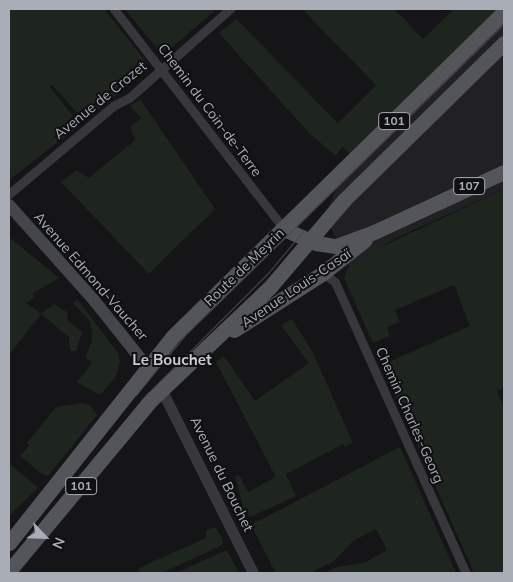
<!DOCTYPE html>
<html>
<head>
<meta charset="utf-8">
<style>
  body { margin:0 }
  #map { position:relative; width:513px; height:582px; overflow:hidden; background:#151517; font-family:Mulish,sans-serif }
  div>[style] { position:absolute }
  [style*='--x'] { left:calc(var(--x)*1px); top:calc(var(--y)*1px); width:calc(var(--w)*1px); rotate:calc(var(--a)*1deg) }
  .built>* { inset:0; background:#212124 }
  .green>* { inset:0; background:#1e251e }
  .minor>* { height:9px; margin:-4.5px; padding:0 4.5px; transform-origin:4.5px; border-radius:4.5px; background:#37373c }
  .tertiary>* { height:11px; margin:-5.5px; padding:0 5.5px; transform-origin:5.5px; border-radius:5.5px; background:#37373c }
  .secondary>* { height:12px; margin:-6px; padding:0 6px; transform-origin:6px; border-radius:6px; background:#45464c }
  .primary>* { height:15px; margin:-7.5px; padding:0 7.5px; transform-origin:7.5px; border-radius:7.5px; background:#53555b }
  .tram>* { height:1px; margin:-0.5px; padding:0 0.5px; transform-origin:0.5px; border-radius:0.5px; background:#4a4b51 }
  span { translate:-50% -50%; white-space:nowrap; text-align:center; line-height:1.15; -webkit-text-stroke:4px #101012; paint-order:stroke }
  .shield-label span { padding:1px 4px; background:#101012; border:1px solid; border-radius:4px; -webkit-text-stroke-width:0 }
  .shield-label { font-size:12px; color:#a8adb6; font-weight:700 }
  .street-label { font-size:14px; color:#a8adb6 }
  .neighbourhood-label { font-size:15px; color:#c9ccd3; font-weight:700 }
  .frame { position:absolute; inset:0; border:10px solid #a8adb6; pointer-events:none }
  .north { position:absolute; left:20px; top:512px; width:50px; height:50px; -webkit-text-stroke:4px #101012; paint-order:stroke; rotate:114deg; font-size:14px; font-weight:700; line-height:20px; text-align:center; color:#a8adb6 }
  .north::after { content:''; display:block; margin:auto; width:18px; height:22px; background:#a8adb6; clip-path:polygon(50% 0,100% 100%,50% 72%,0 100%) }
</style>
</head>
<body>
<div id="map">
  <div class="built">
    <div style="clip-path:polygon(504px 9px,504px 189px,396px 238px,349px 266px,325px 215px,351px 155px)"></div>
  </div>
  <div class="green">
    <div style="clip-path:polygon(9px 9px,104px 9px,147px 63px,146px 71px,89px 117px,80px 116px,52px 85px,50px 87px,76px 120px,75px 129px,9px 180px)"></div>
    <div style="clip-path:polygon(125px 9px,217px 9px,171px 48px,163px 50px,156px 47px)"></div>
    <div style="clip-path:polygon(302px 9px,394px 9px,423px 39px,454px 9px,500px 9px,351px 155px,342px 146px,336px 156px,310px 134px,219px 33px,236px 19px,338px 123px,376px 85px)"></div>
    <div style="clip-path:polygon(140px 99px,215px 209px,149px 274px,61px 182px,77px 170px,89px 178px,135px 140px,130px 127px,141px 118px,130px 106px)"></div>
    <div style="clip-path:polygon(504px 189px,504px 388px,497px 391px,504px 408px,504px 573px,474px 573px,382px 365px,470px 326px,454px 285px,395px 310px,400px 322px,387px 327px,390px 336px,373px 343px,344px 278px,349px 266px,375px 250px)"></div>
    <div style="clip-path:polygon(9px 224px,9px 237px,59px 278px,33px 293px,34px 296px,30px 302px,25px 302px,41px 314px,54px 304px,67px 312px,68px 321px,82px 332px,76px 351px,70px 351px,69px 337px,41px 314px,9px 355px)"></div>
    <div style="clip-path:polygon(77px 299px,118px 353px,120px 363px,115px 378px,100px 395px,77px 382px,92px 363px,85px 357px,92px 341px,92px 331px,90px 321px,73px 303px)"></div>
    <div style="clip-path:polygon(292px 319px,313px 353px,353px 443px,345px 447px,343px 444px,286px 474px,296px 496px,250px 517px,243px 507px,235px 476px,239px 475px,248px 492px,276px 477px,216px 362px,224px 356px,255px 401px,309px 363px,281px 325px)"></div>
    <div style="clip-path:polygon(82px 403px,90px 405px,97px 415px,48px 476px,41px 473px,20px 456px,29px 446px,27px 443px,56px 407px)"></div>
    <div style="clip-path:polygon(400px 447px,456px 573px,324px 573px,337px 567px,364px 563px,387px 550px,376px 529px,353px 541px,334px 561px,310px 573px,276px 573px,251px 525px)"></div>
    <div style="clip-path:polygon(10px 464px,38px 488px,9px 516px,9px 466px)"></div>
    <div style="clip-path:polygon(216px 527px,223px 541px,222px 545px,162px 573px,138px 573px,139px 568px,206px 538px,206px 530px)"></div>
    <div style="clip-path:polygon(227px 550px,239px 573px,176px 573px,202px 561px)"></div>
  </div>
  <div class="minor">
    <div style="--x:114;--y:9;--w:278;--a:52.3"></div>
    <div style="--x:9;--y:194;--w:136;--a:-40.2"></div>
    <div style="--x:113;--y:106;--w:18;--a:-27"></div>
    <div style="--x:129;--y:98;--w:135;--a:-41.4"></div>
    <div style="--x:323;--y:273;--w:15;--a:37"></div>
    <div style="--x:335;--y:282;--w:319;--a:65.8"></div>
  </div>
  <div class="tertiary">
    <div style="--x:161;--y:389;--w:206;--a:63.4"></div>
  </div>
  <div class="secondary">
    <div style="--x:9;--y:205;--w:126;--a:48.2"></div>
    <div style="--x:93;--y:299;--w:88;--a:51.4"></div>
  </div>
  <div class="primary">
    <div style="--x:284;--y:229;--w:35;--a:24"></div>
    <div style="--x:316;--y:243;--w:20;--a:9"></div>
    <div style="--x:336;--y:246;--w:40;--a:-20.2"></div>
    <div style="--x:374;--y:232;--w:143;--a:-24.8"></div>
    <div style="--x:234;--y:330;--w:106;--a:-32.6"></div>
    <div style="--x:323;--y:273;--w:53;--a:-38.2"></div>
    <div style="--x:9;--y:543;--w:263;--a:-51.6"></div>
    <div style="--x:172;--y:337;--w:465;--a:-44.4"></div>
    <div style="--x:9;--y:571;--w:224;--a:-50.3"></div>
    <div style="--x:152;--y:399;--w:163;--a:-43.5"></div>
    <div style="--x:270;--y:287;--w:114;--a:-49.6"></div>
    <div style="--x:344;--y:200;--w:224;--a:-44.5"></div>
  </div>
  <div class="tram">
    <div style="--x:136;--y:395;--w:77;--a:-50.8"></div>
    <div style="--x:185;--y:335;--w:446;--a:-44.3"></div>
    <div style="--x:141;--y:400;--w:180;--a:-45"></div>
    <div style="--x:268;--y:273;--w:56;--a:-50.1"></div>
  </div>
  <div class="shield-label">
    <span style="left:394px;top:121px">101</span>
    <span style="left:469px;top:186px">107</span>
    <span style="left:81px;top:486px">101</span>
  </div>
  <div class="street-label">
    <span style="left:100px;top:100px;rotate:-39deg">Avenue de Crozet</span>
    <span style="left:210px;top:110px;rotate:53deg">Chemin du Coin-de-Terre</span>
    <span style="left:244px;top:267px;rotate:-44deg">Route de Meyrin</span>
    <span style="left:91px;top:276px;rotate:49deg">Avenue Edmond-Vaucher</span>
    <span style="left:296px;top:288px;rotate:-34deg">Avenue Louis-Casaï</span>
    <span style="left:410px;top:415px;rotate:66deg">Chemin Charles-Georg</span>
    <span style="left:222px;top:474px;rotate:64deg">Avenue du Bouchet</span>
  </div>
  <div class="neighbourhood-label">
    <span style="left:172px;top:360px">Le Bouchet</span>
  </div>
  <div class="frame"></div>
  <div class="north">N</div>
</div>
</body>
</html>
